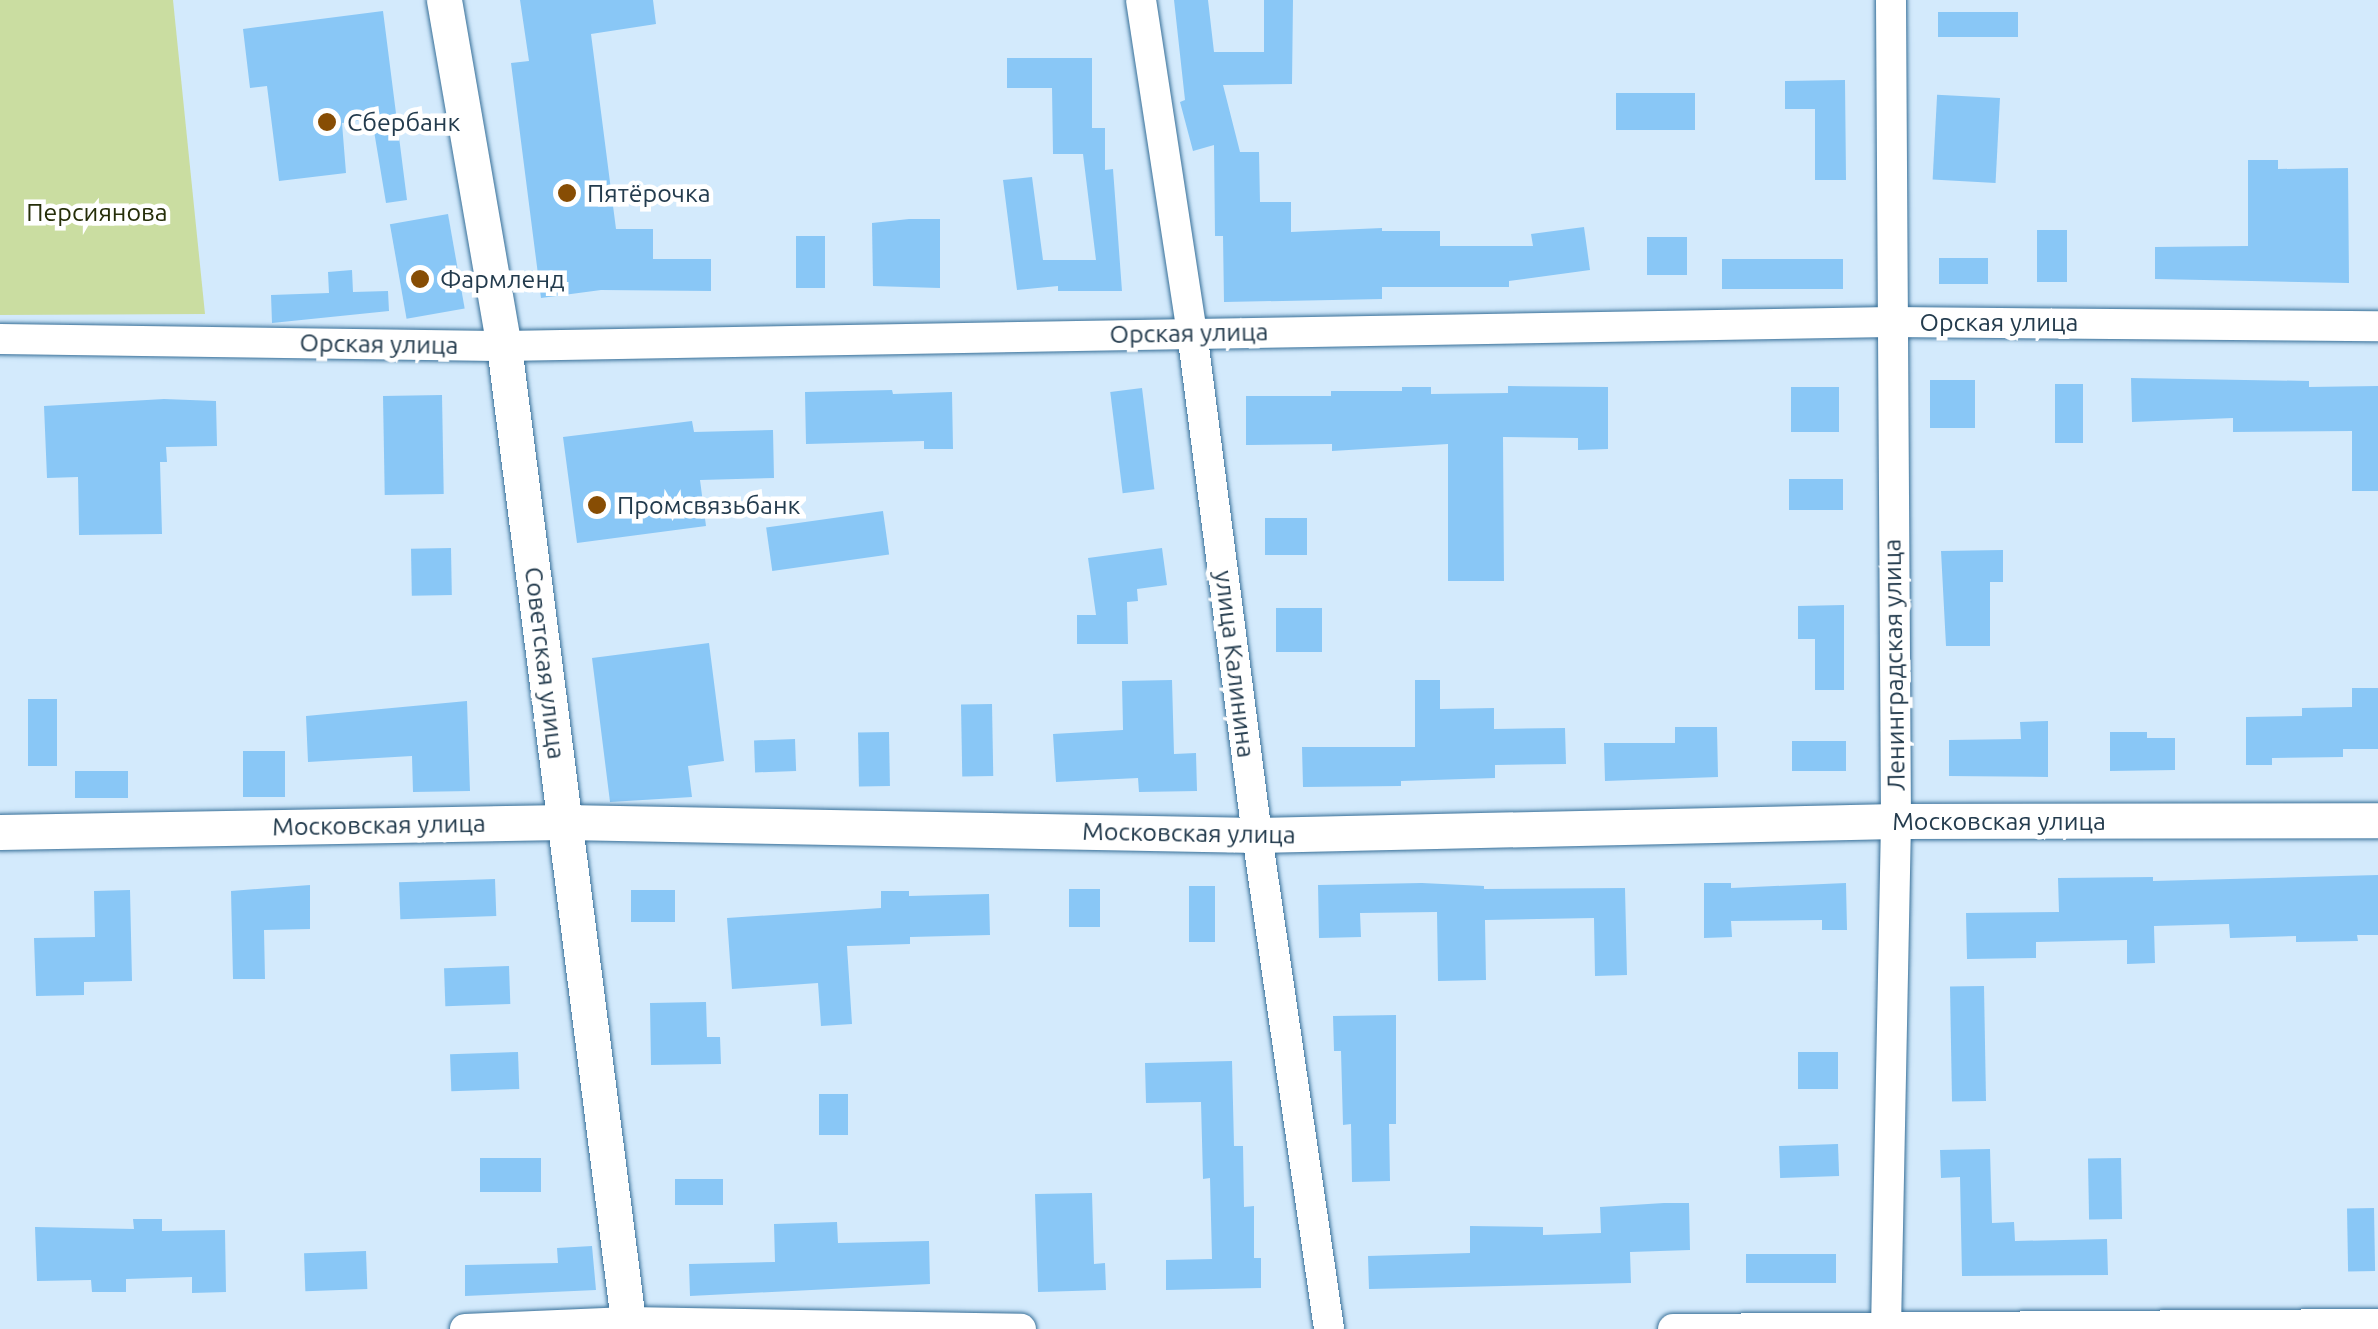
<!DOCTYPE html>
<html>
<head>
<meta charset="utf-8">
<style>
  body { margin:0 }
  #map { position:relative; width:2378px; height:1329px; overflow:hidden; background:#d3eafc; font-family:Ubuntu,sans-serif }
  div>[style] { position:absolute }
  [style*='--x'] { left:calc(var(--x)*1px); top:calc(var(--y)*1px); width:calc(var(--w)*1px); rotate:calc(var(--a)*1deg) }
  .green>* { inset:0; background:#cadda1 }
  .building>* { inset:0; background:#89c7f6; transform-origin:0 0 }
  .roads { filter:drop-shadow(0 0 2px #376f98) drop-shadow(0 0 2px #376f98) }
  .minor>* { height:30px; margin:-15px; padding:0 15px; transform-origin:15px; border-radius:15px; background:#fff }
  .tertiary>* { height:35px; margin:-17.5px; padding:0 17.5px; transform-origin:17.5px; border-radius:17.5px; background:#fff }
  .dots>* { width:28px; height:28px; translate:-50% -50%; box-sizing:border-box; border:5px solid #fff; border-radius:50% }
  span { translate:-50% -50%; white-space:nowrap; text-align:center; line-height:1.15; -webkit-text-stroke:9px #fff; paint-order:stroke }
  .poi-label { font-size:25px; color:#233b4d }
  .left { translate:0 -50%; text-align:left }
  .park-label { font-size:25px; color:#252e09 }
  .street-label { font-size:25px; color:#233b4d }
</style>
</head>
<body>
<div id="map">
  <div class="green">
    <div style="clip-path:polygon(0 0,173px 0,205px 314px,0 315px)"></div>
  </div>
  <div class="building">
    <div style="clip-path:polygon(520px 0,653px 0,656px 24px,591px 34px,616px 229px,653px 229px,653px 259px,711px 259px,711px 291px,601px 290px,541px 298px,511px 63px,529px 61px)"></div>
    <div style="clip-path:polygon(1174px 0,1208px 0,1214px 52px,1264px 52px,1264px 0,1293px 0,1292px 84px,1223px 85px,1240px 152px,1259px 152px,1260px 202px,1291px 202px,1291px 232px,1382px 228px,1382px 231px,1440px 231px,1440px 246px,1533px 246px,1531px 234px,1584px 227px,1590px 270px,1509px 281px,1509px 287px,1382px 287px,1382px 299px,1224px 302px,1223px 236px,1215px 236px,1214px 145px,1193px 151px,1180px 102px,1185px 100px)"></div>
    <div style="clip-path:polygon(383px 11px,407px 200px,386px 203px,372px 119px,342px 123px,346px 173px,279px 181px,267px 86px,250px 88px,243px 29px)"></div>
    <div style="left:1938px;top:12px;width:80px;height:25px"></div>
    <div style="clip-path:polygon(1007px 58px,1092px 58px,1092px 128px,1105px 128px,1105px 170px,1113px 169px,1122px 291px,1058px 291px,1058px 286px,1017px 290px,1003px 180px,1032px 177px,1043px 260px,1096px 260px,1083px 154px,1053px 154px,1052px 88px,1007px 88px)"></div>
    <div style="clip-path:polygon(1845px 80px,1846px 180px,1815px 180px,1815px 109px,1785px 109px,1785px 81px)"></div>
    <div style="left:1616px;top:93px;width:79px;height:37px"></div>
    <div style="left:2000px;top:98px;width:85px;height:63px;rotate:93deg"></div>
    <div style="clip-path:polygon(2248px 160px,2278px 160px,2278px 169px,2348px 168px,2349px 283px,2155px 279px,2155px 247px,2248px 246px)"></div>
    <div style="left:448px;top:214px;width:96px;height:59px;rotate:80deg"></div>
    <div style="clip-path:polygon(909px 219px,940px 219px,940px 288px,873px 286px,872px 223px)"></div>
    <div style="left:2037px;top:230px;width:30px;height:52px"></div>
    <div style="left:796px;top:236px;width:29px;height:52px"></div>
    <div style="left:1647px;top:237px;width:40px;height:38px"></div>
    <div style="left:1939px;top:258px;width:49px;height:26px"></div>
    <div style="left:1843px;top:259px;width:30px;height:121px;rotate:90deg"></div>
    <div style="clip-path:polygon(352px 270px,353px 292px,388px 291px,389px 311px,272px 323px,271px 295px,329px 293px,328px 272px)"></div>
    <div style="clip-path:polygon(2131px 378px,2309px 381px,2309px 387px,2378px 386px,2378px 491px,2352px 491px,2352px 431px,2233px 432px,2233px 418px,2132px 422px)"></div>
    <div style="left:1930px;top:380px;width:45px;height:48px"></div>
    <div style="left:2055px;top:384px;width:28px;height:59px"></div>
    <div style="clip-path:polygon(1508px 386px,1608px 387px,1608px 449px,1578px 450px,1578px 438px,1503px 437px,1504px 581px,1448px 581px,1448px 444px,1332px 451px,1332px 444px,1246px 445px,1246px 396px,1331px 396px,1331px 391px,1402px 391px,1402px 387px,1431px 387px,1431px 394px,1508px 393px)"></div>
    <div style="left:1791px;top:387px;width:48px;height:45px"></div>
    <div style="left:1142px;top:388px;width:102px;height:32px;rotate:83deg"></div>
    <div style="clip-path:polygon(892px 390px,893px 394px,952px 392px,953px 449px,924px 449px,924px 441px,806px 444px,805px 392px)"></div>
    <div style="left:442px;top:395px;width:99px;height:59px;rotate:89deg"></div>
    <div style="clip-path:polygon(164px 399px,216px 401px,217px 446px,166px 447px,167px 462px,160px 462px,162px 534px,79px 535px,78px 477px,47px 478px,44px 406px)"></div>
    <div style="clip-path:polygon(692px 421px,694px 432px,773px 430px,774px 478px,700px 480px,706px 526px,577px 543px,563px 437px)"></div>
    <div style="left:1843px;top:479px;width:31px;height:54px;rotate:90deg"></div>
    <div style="left:883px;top:511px;width:44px;height:118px;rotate:82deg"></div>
    <div style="left:1265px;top:518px;width:42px;height:37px"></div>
    <div style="left:451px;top:548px;width:47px;height:40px;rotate:89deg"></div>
    <div style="clip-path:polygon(1162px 548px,1167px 585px,1137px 589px,1138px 601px,1127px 602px,1128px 644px,1077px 644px,1077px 615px,1096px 615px,1088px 558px)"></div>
    <div style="clip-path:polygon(2003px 550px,2003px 582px,1990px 582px,1990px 646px,1946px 646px,1941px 551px)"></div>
    <div style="clip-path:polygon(1844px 605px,1844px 690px,1815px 690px,1815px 639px,1798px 639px,1798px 606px)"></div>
    <div style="left:1322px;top:608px;width:44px;height:46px;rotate:90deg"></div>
    <div style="clip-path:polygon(709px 643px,724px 761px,688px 766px,692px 797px,610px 802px,592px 658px)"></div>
    <div style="clip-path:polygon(1172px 680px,1174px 754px,1196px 753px,1197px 791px,1139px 792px,1138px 778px,1056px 782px,1053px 734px,1123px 730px,1122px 681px)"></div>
    <div style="clip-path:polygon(1415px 680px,1440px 680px,1440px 709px,1494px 708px,1494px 729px,1565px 728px,1566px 764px,1495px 765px,1495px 778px,1401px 781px,1401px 786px,1303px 787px,1302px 747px,1415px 747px)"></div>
    <div style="clip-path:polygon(2352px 688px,2378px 688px,2378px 749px,2343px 749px,2343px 757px,2272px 758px,2272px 765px,2246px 765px,2246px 717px,2302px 716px,2302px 708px,2352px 707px)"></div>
    <div style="left:28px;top:699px;width:29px;height:67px"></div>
    <div style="clip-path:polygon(467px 701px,470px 791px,413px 792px,412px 756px,308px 762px,306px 716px)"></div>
    <div style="left:992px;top:704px;width:72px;height:31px;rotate:89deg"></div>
    <div style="clip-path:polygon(2048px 721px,2048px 777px,1949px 776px,1949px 740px,2021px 739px,2020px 722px)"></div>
    <div style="clip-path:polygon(1675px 727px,1717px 727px,1718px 777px,1605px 781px,1604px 743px,1675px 743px)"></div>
    <div style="left:889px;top:732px;width:54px;height:31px;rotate:89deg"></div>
    <div style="clip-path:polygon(2110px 732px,2147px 732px,2147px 738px,2175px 738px,2175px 770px,2110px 771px)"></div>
    <div style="left:795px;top:739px;width:32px;height:41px;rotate:88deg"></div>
    <div style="left:1792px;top:741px;width:54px;height:30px"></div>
    <div style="left:243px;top:751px;width:42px;height:46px"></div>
    <div style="left:128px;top:771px;width:27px;height:53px;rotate:90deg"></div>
    <div style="clip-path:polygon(2378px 875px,2378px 935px,2357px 935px,2358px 941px,2296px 942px,2296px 936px,2230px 938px,2229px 924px,2154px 926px,2155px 963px,2127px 964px,2127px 940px,2036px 942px,2036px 958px,1967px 959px,1966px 913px,2059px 912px,2058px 878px,2153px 877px,2153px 881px)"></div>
    <div style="left:495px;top:879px;width:37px;height:96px;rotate:88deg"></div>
    <div style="clip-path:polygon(1422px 883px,1484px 886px,1484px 889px,1625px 888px,1627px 975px,1595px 976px,1594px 918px,1485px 920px,1486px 980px,1438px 981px,1437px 912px,1360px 913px,1361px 937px,1319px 938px,1318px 885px)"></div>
    <div style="clip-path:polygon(1704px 883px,1731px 883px,1731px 888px,1846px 883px,1847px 930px,1822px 930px,1822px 920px,1731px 921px,1732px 937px,1704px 938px)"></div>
    <div style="clip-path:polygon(310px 885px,310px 929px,264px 930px,265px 979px,233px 979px,231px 891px)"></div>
    <div style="left:1189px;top:886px;width:26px;height:56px"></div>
    <div style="left:1069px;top:889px;width:31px;height:38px"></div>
    <div style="clip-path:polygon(130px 890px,132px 981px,84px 982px,84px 995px,36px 996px,34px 938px,95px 937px,94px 891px)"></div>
    <div style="left:631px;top:890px;width:44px;height:32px"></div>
    <div style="clip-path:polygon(881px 891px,909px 891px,909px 896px,989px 894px,990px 935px,910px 937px,910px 944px,847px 946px,852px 1024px,821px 1026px,818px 983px,732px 989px,727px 918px,881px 908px)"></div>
    <div style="left:509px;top:966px;width:38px;height:65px;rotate:88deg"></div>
    <div style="left:1984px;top:986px;width:115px;height:34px;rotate:89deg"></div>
    <div style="clip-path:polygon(706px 1002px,707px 1037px,720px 1037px,721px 1064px,651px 1065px,650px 1003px)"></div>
    <div style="clip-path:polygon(1396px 1015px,1396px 1124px,1389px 1124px,1390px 1181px,1352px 1182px,1351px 1124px,1343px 1125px,1341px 1051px,1334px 1051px,1333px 1016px)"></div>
    <div style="left:518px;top:1052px;width:37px;height:68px;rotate:88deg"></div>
    <div style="left:1838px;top:1052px;width:37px;height:40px;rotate:90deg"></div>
    <div style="clip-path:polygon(1232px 1061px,1234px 1146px,1243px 1146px,1244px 1207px,1254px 1206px,1254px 1258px,1261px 1258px,1261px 1288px,1166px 1290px,1166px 1260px,1212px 1259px,1210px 1178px,1203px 1179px,1201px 1102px,1146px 1103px,1145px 1063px)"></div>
    <div style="left:819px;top:1094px;width:29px;height:41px"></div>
    <div style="left:1838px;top:1144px;width:32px;height:59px;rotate:88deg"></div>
    <div style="clip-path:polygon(1990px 1149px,1992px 1223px,2014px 1222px,2015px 1241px,2107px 1239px,2108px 1275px,1962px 1276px,1960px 1177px,1941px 1178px,1940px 1150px)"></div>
    <div style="left:541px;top:1158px;width:34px;height:61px;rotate:90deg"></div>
    <div style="left:2121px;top:1158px;width:61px;height:33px;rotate:89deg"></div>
    <div style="left:723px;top:1179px;width:26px;height:48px;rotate:90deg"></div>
    <div style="clip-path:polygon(1092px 1193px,1094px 1264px,1105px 1263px,1106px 1290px,1038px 1292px,1035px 1194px)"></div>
    <div style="clip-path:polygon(1664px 1203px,1689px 1203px,1690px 1250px,1630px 1252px,1631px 1283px,1369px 1289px,1368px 1256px,1470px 1253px,1470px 1226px,1543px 1227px,1543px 1235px,1601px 1233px,1600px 1207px)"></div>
    <div style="left:2374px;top:1208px;width:63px;height:27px;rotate:89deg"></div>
    <div style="clip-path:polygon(133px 1219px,162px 1219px,162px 1231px,225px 1230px,226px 1292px,192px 1293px,192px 1277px,126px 1279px,126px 1292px,92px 1292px,91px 1280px,37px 1281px,35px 1227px,134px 1229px)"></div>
    <div style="clip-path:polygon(837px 1222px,838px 1243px,929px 1241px,930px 1284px,690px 1296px,689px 1264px,775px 1262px,774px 1224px)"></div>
    <div style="clip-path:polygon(592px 1246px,596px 1290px,465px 1296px,465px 1265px,558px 1263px,557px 1248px)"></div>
    <div style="left:366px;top:1251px;width:38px;height:62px;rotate:88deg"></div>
    <div style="left:1836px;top:1254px;width:29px;height:90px;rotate:90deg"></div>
  </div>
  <div class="roads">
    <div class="minor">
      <div style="--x:1141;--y:0;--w:336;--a:81.3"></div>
      <div style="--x:1192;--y:332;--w:507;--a:82.64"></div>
      <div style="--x:1257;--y:835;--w:499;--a:81.7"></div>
      <div style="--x:0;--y:339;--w:504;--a:0.8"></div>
      <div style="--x:504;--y:346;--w:1387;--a:-0.99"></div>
      <div style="--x:1891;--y:322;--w:487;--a:0.5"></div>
      <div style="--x:465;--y:1329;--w:163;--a:-2.5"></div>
      <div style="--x:628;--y:1322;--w:393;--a:1"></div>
      <div style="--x:1673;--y:1329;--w:705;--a:-0.41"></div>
      <div style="--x:1886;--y:1329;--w:508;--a:-88.87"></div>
      <div style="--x:1896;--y:821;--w:821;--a:-90.35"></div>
    </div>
    <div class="tertiary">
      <div style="--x:444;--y:0;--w:351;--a:80.2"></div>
      <div style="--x:504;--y:346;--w:991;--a:82.75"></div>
      <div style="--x:0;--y:832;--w:565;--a:-1.01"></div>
      <div style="--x:565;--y:822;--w:692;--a:1.08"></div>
      <div style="--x:1257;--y:835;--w:639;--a:-1.26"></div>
      <div style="--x:1896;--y:821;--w:482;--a:-0.1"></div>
    </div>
  </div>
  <div class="dots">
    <div style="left:327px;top:122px;background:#874d04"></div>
    <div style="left:567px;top:193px;background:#874d04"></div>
    <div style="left:420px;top:279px;background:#874d04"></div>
    <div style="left:597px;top:505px;background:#874d04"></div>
  </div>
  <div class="poi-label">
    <span class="left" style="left:347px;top:122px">Сбербанк</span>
    <span class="left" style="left:587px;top:193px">Пятёрочка</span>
    <span class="left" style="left:440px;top:279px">Фармленд</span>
    <span class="left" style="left:617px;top:505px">Промсвязьбанк</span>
  </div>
  <div class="park-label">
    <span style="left:97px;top:212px">Персиянова</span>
  </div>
  <div class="street-label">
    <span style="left:1999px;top:322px">Орская улица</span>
    <span style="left:1189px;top:333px;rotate:-1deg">Орская улица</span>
    <span style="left:379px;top:344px;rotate:1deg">Орская улица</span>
    <span style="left:545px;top:663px;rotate:83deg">Советская улица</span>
    <span style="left:1235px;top:664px;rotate:83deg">улица Калинина</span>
    <span style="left:1894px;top:665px;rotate:-91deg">Ленинградская улица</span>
    <span style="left:1999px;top:821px">Московская улица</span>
    <span style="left:379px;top:825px;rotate:-1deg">Московская улица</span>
    <span style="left:1189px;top:833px;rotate:1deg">Московская улица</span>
  </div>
</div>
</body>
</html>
